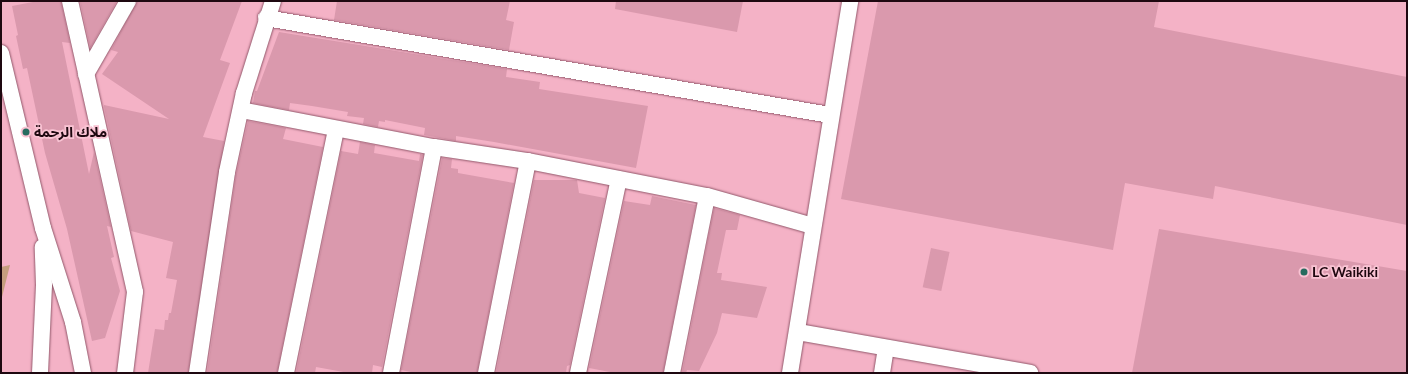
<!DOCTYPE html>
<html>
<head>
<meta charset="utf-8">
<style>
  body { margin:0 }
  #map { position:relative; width:1408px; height:374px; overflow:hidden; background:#f4b2c6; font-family:Lato,"Noto Sans Arabic",sans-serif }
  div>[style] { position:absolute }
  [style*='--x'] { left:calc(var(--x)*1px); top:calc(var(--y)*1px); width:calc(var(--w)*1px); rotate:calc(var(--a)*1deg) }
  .green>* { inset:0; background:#c69e7f }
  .building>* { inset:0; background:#da99ad; transform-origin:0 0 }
  .roads { filter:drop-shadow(0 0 1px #92586b) drop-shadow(0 0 1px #92586b) }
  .street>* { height:16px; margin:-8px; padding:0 8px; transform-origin:8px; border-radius:8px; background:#fff }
  .dots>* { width:11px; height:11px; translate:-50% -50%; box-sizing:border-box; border:2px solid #f9c3d3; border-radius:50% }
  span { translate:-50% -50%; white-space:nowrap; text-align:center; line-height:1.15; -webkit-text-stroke:3.5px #f9c3d3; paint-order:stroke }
  .poi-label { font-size:14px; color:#1e0810; font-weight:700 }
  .left { translate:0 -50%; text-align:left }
  .frame { position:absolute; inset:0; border:2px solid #1e0810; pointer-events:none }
</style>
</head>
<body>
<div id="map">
  <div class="green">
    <div style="clip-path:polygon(10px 265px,1px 301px,1px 267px)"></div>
  </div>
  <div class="building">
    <div style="clip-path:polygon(38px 1px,61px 1px,70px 43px,62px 42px,89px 174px,94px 152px,111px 227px,107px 226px,114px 257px,111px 258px,120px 291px,105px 338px,92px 341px,67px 229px,45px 153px,27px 68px,23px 69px,16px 36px,18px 35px,12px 6px)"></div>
    <div style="clip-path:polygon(80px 1px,117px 1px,91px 47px,90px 47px)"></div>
    <div style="clip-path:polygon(137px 1px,242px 1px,220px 60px,230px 63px,203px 137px,224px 141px,188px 373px,148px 373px,155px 329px,164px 330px,165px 320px,168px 320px,169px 313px,171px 313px,177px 280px,166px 278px,173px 242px,131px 231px,104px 107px,104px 105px,169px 119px,102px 74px,118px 52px,111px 50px)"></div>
    <div style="clip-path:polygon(337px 1px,510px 1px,506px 20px,514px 22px,509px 50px,334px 20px)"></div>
    <div style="clip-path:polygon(616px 1px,743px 1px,737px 32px,615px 9px)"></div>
    <div style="clip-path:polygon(878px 1px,1159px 1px,1154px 27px,1407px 77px,1407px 225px,1215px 186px,1213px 199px,1125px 183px,1113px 250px,841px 199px)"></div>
    <div style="clip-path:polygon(279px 32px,507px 69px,506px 77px,540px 82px,539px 89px,648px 106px,636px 168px,494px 142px,456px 136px,456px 141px,424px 135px,425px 128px,385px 120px,385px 122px,379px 121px,378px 127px,363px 124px,364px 118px,347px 116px,348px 112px,312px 106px,290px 103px,289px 110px,253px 103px,255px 91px,257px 91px)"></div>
    <div style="clip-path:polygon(248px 121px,286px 128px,283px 139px,323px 147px,277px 373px,207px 373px,236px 174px)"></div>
    <div style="clip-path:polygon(360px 142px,375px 145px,374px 153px,419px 161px,420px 154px,423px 155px,382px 367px,373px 365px,372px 373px,349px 373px,316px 367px,315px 373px,296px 373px,341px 151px,358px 154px)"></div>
    <div style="clip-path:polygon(442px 158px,452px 159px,451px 168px,458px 169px,458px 173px,514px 183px,477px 373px,416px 373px,401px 370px)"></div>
    <div style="clip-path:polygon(534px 180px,577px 180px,579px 193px,605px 198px,570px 365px,567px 366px,566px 373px,496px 373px)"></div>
    <div style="clip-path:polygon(652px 196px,696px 205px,663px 373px,615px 373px,589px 368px,624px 201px,650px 205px)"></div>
    <div style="clip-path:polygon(714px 208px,740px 215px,737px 230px,726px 230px,717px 273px,722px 273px,721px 280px,767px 287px,757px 318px,722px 313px,717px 333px,699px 371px,687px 370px,686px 373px,682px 373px)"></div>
    <div style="clip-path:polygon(1159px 229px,1407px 271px,1407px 373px,1132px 373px)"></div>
    <div style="left:931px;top:248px;width:19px;height:40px;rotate:12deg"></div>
  </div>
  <div class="roads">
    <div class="street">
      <div style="--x:70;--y:1;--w:298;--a:77.4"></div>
      <div style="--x:135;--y:292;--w:82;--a:97"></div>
      <div style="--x:266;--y:18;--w:572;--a:9.76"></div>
      <div style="--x:1;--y:53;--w:180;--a:76.5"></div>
      <div style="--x:43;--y:228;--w:99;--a:72.3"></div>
      <div style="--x:73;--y:322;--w:52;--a:78.9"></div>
      <div style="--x:86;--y:74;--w:84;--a:-60.1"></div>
      <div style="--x:241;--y:110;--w:197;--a:10.9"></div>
      <div style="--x:434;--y:147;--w:95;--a:8.5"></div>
      <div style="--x:528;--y:161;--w:182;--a:11.1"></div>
      <div style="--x:707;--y:196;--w:110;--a:15.8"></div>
      <div style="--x:798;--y:332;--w:236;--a:10"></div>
      <div style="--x:40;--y:373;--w:88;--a:-87.4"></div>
      <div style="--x:44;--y:285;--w:38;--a:-92"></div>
      <div style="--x:197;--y:373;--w:203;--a:-81.5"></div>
      <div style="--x:227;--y:172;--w:81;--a:-77.9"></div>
      <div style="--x:244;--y:93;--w:96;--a:-72.5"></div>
      <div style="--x:286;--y:373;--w:249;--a:-78.4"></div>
      <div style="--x:391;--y:373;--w:230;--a:-79.2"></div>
      <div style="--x:486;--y:373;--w:216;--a:-78.8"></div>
      <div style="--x:578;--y:373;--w:198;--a:-78.1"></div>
      <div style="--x:672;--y:373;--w:180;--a:-78.8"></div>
      <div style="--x:790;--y:373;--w:377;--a:-80.8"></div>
      <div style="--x:882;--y:373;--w:25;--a:-81"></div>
    </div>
  </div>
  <div class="dots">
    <div style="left:26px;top:132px;background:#266b5f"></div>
    <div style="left:1304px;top:272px;background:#266b5f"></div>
  </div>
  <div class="poi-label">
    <span class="left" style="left:34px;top:132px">ملاك الرحمة</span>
    <span class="left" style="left:1312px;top:272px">LC Waikiki</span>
  </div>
  <div class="frame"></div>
</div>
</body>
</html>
